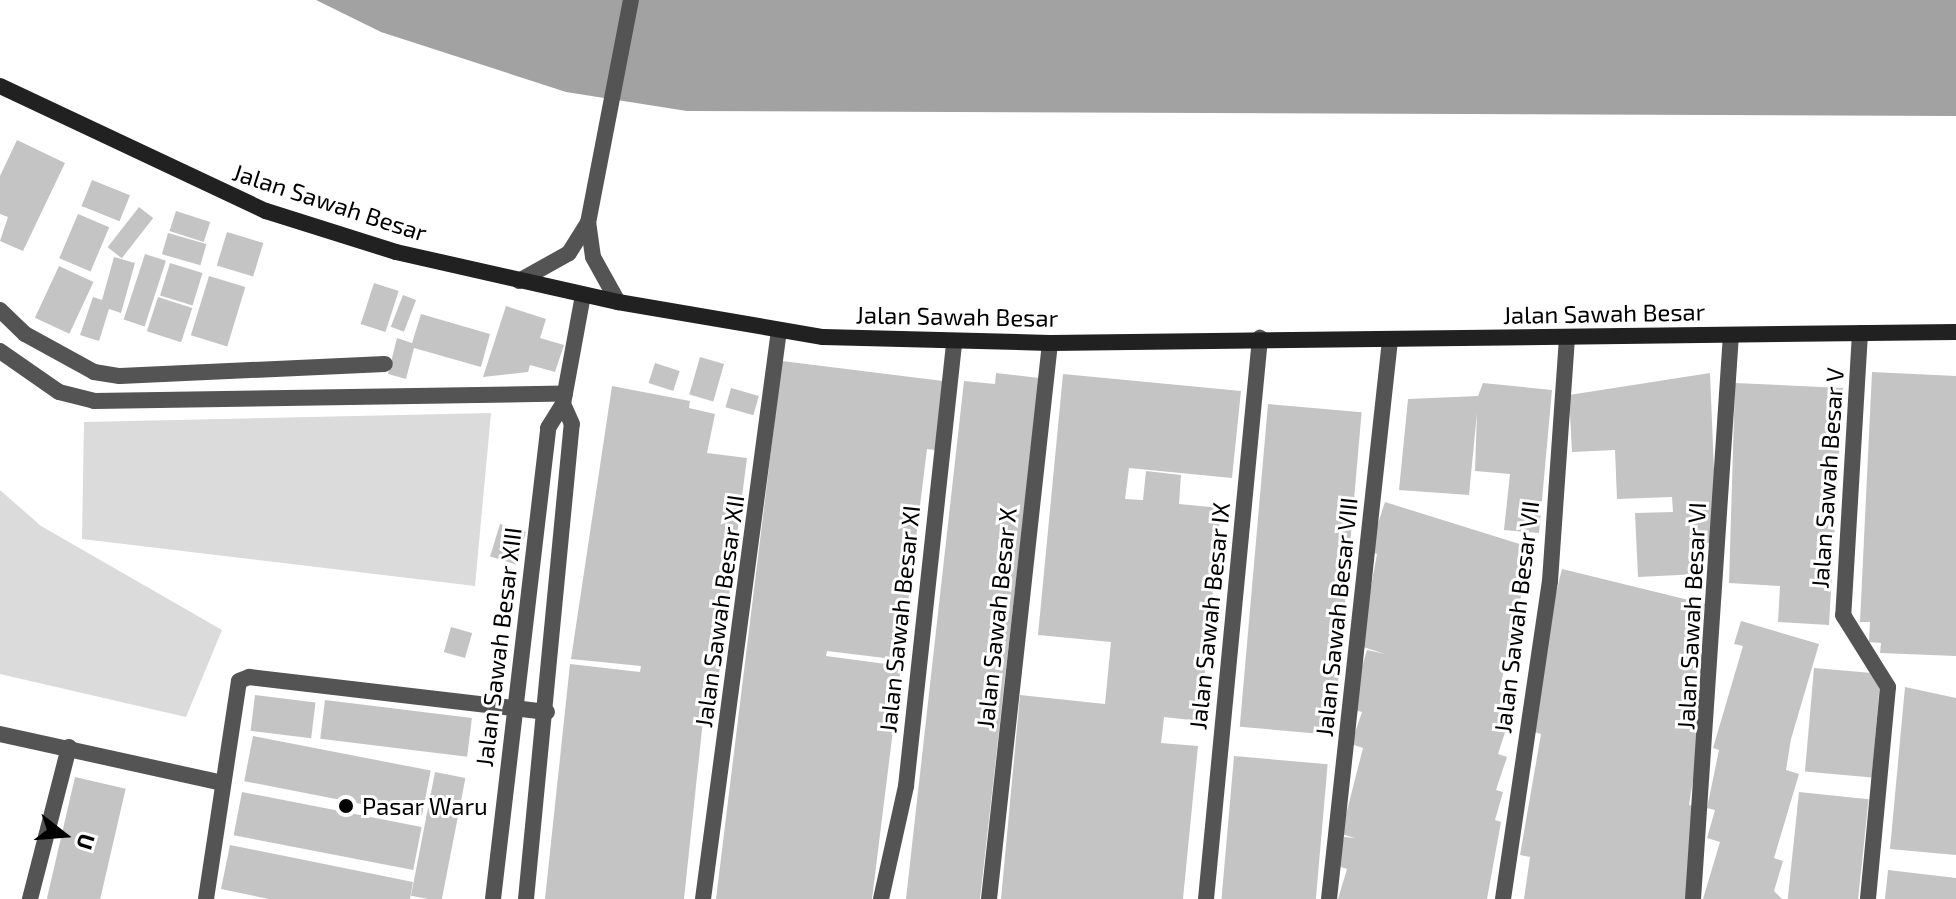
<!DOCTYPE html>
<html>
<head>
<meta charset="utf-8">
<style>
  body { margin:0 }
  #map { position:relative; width:1956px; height:899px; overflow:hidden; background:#fff; font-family:"Exo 2",sans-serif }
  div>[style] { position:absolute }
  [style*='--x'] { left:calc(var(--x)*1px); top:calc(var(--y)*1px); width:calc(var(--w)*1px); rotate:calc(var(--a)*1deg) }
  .green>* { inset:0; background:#dbdbdb }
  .water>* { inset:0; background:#a2a2a2 }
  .building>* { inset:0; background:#c4c4c4; transform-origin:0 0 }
  .lane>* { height:16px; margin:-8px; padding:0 8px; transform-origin:8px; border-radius:8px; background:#545454 }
  .street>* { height:16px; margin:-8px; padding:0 8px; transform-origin:8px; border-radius:8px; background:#545454 }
  .secondary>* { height:16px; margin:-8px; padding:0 8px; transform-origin:8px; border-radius:8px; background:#212121 }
  .dots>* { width:22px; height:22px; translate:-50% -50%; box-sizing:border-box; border:4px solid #fff; border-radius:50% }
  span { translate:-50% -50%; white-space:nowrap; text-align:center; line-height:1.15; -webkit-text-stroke:6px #fff; paint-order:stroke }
  .street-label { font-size:24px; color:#000 }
  .poi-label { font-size:24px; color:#000 }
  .left { translate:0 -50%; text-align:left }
  .north { position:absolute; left:24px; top:795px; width:80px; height:80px; -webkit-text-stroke:6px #fff; paint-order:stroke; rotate:107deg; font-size:22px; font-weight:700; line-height:32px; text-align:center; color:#000 }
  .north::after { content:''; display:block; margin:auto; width:28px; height:36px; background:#000; clip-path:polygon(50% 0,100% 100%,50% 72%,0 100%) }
</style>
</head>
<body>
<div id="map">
  <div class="green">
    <div style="clip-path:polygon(491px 413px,475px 586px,82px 539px,84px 422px)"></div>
    <div style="clip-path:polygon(0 490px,41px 526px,222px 630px,186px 717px,0 674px)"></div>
  </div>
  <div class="water">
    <div style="clip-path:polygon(316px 0,1956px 0,1956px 116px,687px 111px,566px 92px,381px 32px)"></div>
  </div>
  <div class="building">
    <div style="clip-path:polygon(17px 140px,65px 163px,23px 251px,0 241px,8px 217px,0 214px,0 176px)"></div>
    <div style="left:92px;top:180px;width:41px;height:28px;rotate:22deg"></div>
    <div style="left:139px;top:207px;width:18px;height:51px;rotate:38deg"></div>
    <div style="left:176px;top:211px;width:36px;height:21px;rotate:18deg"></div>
    <div style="left:78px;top:214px;width:34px;height:48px;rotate:23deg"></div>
    <div style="left:227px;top:232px;width:38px;height:35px;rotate:17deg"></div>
    <div style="left:168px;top:233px;width:40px;height:22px;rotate:16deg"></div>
    <div style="left:145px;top:254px;width:22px;height:69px;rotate:18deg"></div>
    <div style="clip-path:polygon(114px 257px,135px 263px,121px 313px,109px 309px,99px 341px,80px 335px,93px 297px,102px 300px)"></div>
    <div style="left:170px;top:263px;width:34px;height:34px;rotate:17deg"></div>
    <div style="left:59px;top:266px;width:38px;height:57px;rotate:25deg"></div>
    <div style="left:209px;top:276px;width:38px;height:62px;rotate:17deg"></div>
    <div style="left:374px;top:283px;width:26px;height:43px;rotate:18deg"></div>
    <div style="left:403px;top:295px;width:14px;height:34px;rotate:21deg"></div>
    <div style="left:158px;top:297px;width:36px;height:36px;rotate:18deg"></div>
    <div style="clip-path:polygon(506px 306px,546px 319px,540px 338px,564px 345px,555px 372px,530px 365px,528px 372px,483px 377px)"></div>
    <div style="clip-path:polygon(421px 314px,490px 334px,481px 367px,414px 348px,406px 379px,388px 374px,397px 338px,412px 343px)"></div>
    <div style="left:700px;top:357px;width:25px;height:39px;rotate:16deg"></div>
    <div style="clip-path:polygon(782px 361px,943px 381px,935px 450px,927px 449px,901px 660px,827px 651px,826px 656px,901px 666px,872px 899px,716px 899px)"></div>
    <div style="left:655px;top:363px;width:26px;height:21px;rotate:18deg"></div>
    <div style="clip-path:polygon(1872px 372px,1956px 376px,1956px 656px,1880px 653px,1881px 643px,1869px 642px,1870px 622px,1860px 622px)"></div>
    <div style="clip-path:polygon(996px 373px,1039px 378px,980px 899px,906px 899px,964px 381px,995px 384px)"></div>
    <div style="clip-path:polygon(1710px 373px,1717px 543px,1698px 543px,1699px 574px,1638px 577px,1635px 513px,1673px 512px,1672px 497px,1617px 499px,1615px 450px,1572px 452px,1569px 395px)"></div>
    <div style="clip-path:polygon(1063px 374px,1241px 391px,1232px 478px,1129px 468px,1125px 499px,1143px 500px,1146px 471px,1181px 475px,1179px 504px,1221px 508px,1200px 721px,1164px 717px,1161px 743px,1198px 746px,1183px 899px,1001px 899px,1020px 695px,1105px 704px,1111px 642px,1038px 635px)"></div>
    <div style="clip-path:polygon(1483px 383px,1552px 390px,1539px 533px,1504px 530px,1510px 474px,1475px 471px,1477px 413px,1469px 495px,1399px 490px,1408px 399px,1478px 396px)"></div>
    <div style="clip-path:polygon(1735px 383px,1843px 388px,1829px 625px,1778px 622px,1780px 586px,1729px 583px)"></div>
    <div style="clip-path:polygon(612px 386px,690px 401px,689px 408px,715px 414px,707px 453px,747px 458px,719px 674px,708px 673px,684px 899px,545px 899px,570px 664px,640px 672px,641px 666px,571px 659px)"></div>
    <div style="left:731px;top:388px;width:29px;height:20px;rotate:16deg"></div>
    <div style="left:1268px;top:404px;width:94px;height:324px;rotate:5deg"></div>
    <div style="clip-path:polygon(1385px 502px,1532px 548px,1499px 692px,1507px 694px,1499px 720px,1508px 723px,1498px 754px,1507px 757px,1496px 790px,1503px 792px,1495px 820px,1501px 822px,1487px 899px,1338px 899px,1347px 869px,1335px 865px,1344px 837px,1355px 838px,1341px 834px,1363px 748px,1351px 744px,1362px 712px,1354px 710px,1359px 677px,1367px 650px,1385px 654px,1360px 646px,1377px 554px,1369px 551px)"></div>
    <div style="left:500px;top:524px;width:27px;height:34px;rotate:17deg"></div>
    <div style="clip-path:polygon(1562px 569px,1705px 604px,1694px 647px,1702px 649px,1695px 678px,1704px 681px,1697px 709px,1704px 712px,1689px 805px,1699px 807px,1689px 899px,1524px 899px,1530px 857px,1520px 855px,1541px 734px,1534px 732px,1544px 641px)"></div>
    <div style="clip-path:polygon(1741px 621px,1819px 644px,1791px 739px,1786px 770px,1799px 774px,1774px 858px,1783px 861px,1774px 891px,1782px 899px,1703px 899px,1720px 842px,1707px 838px,1715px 810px,1707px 808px,1719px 750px,1713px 748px,1743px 646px,1734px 644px)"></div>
    <div style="left:451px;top:627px;width:22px;height:26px;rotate:16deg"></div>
    <div style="left:1814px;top:668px;width:67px;height:104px;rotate:5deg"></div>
    <div style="clip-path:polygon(1905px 687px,1956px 698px,1956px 855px,1890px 849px)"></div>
    <div style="left:255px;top:695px;width:61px;height:36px;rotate:7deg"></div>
    <div style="left:325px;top:700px;width:148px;height:39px;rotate:7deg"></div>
    <div style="left:253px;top:736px;width:181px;height:46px;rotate:11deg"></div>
    <div style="left:1234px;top:756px;width:94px;height:144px;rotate:5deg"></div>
    <div style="left:435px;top:772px;width:31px;height:126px;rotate:11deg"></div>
    <div style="left:75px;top:777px;width:52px;height:125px;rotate:13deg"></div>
    <div style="left:242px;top:792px;width:183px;height:44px;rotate:11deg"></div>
    <div style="left:1799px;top:792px;width:70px;height:108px;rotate:6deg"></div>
    <div style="clip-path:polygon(230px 845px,413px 882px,410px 899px,269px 899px,221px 889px)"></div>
    <div style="clip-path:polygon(1888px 870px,1956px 878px,1956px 899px,1885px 899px)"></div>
  </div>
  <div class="lane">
    <div style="--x:0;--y:351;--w:72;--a:34.8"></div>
    <div style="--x:59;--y:392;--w:36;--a:14"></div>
    <div style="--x:94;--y:401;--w:471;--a:-0.9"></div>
    <div style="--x:0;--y:734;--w:224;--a:12.4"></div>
    <div style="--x:30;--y:899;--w:157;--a:-75.6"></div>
  </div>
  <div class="street">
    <div style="--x:519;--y:281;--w:57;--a:-29.2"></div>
    <div style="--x:569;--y:253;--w:36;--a:-58"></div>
    <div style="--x:618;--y:302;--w:51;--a:-119.1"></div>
    <div style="--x:593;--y:257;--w:34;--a:-98"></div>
    <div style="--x:588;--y:223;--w:227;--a:-79.1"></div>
    <div style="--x:0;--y:310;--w:35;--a:44"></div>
    <div style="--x:25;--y:334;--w:79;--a:28.8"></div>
    <div style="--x:94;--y:372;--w:26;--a:9"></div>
    <div style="--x:120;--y:376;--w:265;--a:-2.6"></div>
    <div style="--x:1860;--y:333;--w:283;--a:93.4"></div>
    <div style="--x:1843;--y:615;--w:85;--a:58"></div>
    <div style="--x:1888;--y:687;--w:213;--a:95.4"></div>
    <div style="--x:206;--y:899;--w:220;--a:-81.4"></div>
    <div style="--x:239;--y:681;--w:11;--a:-22"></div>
    <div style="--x:249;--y:677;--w:300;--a:6.7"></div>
    <div style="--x:493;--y:899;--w:474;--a:-83.3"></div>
    <div style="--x:548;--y:428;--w:28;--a:-58"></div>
    <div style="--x:563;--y:404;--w:111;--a:-79.6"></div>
    <div style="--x:526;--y:899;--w:477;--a:-84.5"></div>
    <div style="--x:572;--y:424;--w:22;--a:-114"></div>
    <div style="--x:703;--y:899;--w:574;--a:-82.39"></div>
    <div style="--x:881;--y:899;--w:116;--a:-77.5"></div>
    <div style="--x:906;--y:786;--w:447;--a:-83.8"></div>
    <div style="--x:989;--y:899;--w:559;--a:-83.74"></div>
    <div style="--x:1206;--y:899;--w:564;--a:-84.5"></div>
    <div style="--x:1329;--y:899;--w:562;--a:-83.77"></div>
    <div style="--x:1503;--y:899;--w:321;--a:-81.6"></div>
    <div style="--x:1550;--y:581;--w:243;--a:-86"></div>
    <div style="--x:1693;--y:899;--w:565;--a:-86.15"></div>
  </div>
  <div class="secondary">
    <div style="--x:0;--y:86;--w:294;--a:25.2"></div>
    <div style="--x:266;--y:211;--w:136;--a:17.5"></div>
    <div style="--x:396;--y:252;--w:228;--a:12.7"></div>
    <div style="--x:618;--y:302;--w:208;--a:9.7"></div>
    <div style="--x:823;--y:337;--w:227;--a:1.5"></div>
    <div style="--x:1050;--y:343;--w:906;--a:-0.7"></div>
  </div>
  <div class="dots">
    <div style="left:346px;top:806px;background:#000"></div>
  </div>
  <div class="street-label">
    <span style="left:330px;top:202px;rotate:18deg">Jalan Sawah Besar</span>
    <span style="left:1604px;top:313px;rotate:-1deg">Jalan Sawah Besar</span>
    <span style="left:957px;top:316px;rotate:1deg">Jalan Sawah Besar</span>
    <span style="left:1827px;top:478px;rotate:-86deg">Jalan Sawah Besar V</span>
    <span style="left:719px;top:611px;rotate:-82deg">Jalan Sawah Besar XII</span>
    <span style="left:1209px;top:616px;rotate:-84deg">Jalan Sawah Besar IX</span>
    <span style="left:1691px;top:616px;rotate:-87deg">Jalan Sawah Besar VI</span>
    <span style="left:1336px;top:617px;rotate:-84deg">Jalan Sawah Besar VIII</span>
    <span style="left:1516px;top:617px;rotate:-83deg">Jalan Sawah Besar VII</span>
    <span style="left:996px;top:618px;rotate:-84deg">Jalan Sawah Besar X</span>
    <span style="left:899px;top:619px;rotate:-84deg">Jalan Sawah Besar XI</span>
    <span style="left:498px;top:647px;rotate:-83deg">Jalan Sawah Besar XIII</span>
  </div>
  <div class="poi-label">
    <span class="left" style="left:362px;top:806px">Pasar Waru</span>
  </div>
  <div class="north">U</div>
</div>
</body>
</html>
